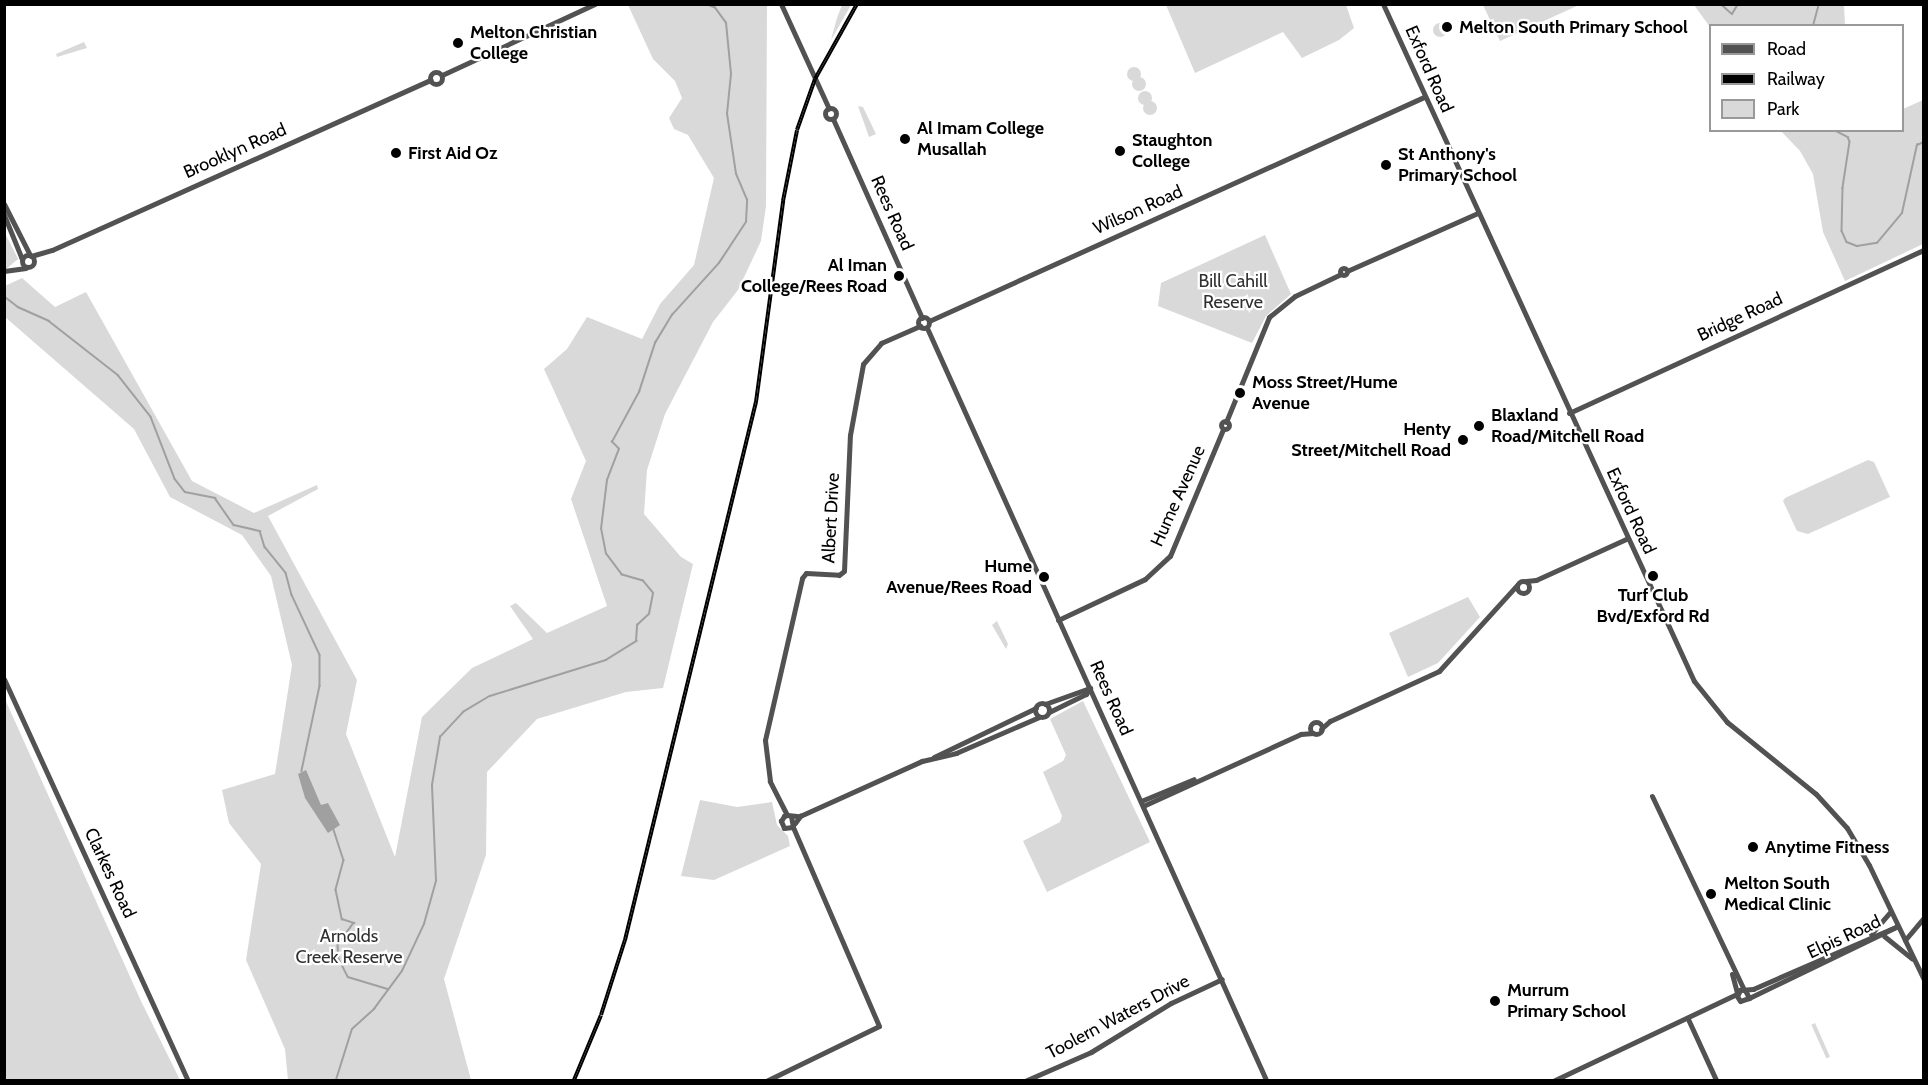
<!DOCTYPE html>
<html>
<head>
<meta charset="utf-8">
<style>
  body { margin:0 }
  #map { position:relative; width:1928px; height:1085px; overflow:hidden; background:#fff; font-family:Cabin,sans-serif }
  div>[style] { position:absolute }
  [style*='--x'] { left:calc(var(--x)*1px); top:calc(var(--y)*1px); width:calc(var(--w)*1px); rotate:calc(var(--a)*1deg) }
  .green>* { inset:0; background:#d9d9d9; transform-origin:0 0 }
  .round { border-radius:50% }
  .water>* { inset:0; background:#a0a0a0 }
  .stream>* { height:1.5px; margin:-0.75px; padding:0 0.75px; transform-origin:0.75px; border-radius:0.75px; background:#a0a0a0 }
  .minor>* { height:5px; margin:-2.5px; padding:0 2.5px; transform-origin:2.5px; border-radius:2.5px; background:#525252 }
  .minor>.ring { margin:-2.5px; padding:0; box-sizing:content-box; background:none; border:5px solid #525252; border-radius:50% }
  .rail>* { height:4px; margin-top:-2px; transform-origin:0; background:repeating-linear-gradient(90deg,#fff 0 4.5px,#000 0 9px); box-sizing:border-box; border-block:2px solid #000 }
  .dots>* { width:16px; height:16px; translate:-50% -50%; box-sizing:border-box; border:3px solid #fff; border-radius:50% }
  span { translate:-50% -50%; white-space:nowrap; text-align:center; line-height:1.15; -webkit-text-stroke:4.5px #fff; paint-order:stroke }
  .poi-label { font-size:18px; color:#000; font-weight:700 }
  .left { translate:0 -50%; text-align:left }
  .right { translate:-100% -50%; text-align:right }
  .street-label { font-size:18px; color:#000 }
  .park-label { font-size:18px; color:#303030 }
  .frame { position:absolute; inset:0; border:6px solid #000; pointer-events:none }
  .legend { position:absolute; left:1709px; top:24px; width:195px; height:108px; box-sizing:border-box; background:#fff; border:2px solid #999; margin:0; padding:8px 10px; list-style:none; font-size:18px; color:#000 }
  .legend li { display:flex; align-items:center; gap:12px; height:30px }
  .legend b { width:30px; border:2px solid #999 }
</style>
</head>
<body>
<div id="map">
  <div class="green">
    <div style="clip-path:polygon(628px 5px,767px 5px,766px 206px,761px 241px,738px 290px,713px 322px,665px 414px,647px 470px,644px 514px,681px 557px,693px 564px,663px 688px,626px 692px,537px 719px,487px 772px,486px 855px,444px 979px,471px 1080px,288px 1080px,285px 1049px,246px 960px,261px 864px,229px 823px,222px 790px,275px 774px,292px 665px,271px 576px,242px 535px,170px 497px,134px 429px,5px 317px,5px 286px,22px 278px,55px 307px,86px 292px,192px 481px,254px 513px,317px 485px,318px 489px,268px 516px,357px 680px,346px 734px,395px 857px,422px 717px,472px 668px,533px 639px,510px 606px,516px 603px,547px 633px,607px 606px,571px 499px,586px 461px,544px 369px,567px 349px,587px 317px,642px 339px,660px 304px,694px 265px,714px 178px,688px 135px,674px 129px,669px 118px,682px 98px,675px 81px,653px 59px)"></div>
    <div style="clip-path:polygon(842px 5px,851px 5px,831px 40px,837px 18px)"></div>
    <div style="clip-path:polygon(1166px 5px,1346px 5px,1354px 28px,1339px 40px,1302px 58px,1283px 32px,1195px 73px)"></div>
    <div style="clip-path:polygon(1483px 5px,1579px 5px,1500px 41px)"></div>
    <div style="clip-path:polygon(1694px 5px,1844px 5px,1845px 25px,1710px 27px)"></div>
    <div class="round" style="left:1433px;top:23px;width:14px;height:14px"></div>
    <div style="clip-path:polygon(84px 42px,87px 48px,57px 57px,56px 54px)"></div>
    <div class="round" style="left:1127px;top:67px;width:14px;height:14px"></div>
    <div class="round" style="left:1132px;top:77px;width:14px;height:14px"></div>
    <div class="round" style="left:1138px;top:91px;width:14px;height:14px"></div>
    <div style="clip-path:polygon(1923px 100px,1923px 244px,1845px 281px,1823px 232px,1813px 174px,1800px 151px,1781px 131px,1902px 130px,1903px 109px)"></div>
    <div class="round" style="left:1143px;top:101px;width:14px;height:14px"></div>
    <div style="clip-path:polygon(858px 106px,863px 107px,876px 134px,869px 137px)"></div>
    <div style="clip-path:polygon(4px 231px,18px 259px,5px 270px,4px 270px)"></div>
    <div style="clip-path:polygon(1265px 235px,1291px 294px,1266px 316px,1252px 343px,1158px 306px,1161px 283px)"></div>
    <div style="clip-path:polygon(1868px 460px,1874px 462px,1890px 497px,1808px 534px,1797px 531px,1783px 501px,1785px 498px)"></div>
    <div style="clip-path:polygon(1468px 597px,1480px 617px,1438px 663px,1408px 677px,1389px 633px)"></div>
    <div style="clip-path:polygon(997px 621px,1008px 644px,1006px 649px,992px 625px)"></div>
    <div style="clip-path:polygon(4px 697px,141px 1001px,180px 1080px,5px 1080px)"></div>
    <div style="clip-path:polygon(1083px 701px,1150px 842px,1047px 892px,1023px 841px,1060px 822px,1062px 816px,1043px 772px,1063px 761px,1066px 755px,1050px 719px)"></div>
    <div style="clip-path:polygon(700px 800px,737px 807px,772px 802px,777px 825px,788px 836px,790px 846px,714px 880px,681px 876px)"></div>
    <div style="left:1815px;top:1023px;width:37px;height:4px;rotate:66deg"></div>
  </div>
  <div class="water">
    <div style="clip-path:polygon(306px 770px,321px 805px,328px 803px,340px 825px,328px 833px,305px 798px,298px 774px)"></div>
  </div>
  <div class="stream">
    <div style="--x:678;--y:4;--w:20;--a:0"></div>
    <div style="--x:1721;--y:4;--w:15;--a:42"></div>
    <div style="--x:1732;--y:14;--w:12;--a:-59"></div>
    <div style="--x:1813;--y:26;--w:23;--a:-75"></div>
    <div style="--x:1834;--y:130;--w:16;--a:27"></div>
    <div style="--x:1848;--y:137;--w:5;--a:68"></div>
    <div style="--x:1850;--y:142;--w:47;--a:98.7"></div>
    <div style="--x:1843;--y:188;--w:43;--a:91.3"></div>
    <div style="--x:1842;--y:231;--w:12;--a:66"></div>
    <div style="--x:1847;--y:242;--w:11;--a:22"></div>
    <div style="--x:1857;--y:246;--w:20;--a:-9"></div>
    <div style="--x:1877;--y:243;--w:39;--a:-50"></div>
    <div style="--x:1902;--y:213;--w:70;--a:-77.6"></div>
    <div style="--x:1917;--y:145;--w:8;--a:-23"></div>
    <div style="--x:4;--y:296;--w:18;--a:38"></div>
    <div style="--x:18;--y:307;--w:34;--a:24"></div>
    <div style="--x:49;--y:321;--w:88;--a:38"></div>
    <div style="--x:118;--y:375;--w:53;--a:51.8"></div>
    <div style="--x:151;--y:417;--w:66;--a:68.8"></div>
    <div style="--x:175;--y:479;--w:16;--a:52"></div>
    <div style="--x:185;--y:492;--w:31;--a:11"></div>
    <div style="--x:215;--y:498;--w:33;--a:55"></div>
    <div style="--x:234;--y:525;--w:27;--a:13"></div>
    <div style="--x:260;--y:531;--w:17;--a:73"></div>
    <div style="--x:265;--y:547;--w:33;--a:51"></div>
    <div style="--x:286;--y:573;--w:23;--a:75"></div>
    <div style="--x:292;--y:595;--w:66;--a:65"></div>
    <div style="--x:320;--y:655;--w:31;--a:90"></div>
    <div style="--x:320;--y:686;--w:87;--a:102"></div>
    <div style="--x:334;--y:830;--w:32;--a:72"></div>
    <div style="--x:344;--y:860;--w:31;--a:105"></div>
    <div style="--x:336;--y:890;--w:30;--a:78"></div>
    <div style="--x:342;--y:919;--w:13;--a:18"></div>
    <div style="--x:354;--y:923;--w:27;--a:126"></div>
    <div style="--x:338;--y:945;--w:14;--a:86"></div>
    <div style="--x:339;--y:959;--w:20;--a:63"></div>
    <div style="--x:348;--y:977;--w:42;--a:16.7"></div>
    <div style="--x:336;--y:1080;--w:53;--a:-72.6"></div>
    <div style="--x:352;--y:1029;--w:30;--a:-42"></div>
    <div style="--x:374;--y:1009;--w:47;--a:-53.6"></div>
    <div style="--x:402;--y:971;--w:52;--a:-64.9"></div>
    <div style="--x:424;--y:924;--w:45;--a:-74.4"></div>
    <div style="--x:436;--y:881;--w:96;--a:-92.4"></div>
    <div style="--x:432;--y:785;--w:49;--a:-80.5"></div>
    <div style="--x:440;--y:737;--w:34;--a:-47"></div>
    <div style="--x:463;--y:712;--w:31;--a:-31"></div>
    <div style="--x:490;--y:696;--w:121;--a:-17.2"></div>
    <div style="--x:606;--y:660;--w:36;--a:-32"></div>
    <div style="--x:636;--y:641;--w:16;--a:-86"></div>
    <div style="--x:637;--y:625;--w:16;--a:-43"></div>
    <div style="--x:649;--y:614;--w:21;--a:-79"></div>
    <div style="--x:653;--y:593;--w:16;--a:-130"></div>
    <div style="--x:643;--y:581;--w:22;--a:-164"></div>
    <div style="--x:622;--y:575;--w:26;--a:-127"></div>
    <div style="--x:606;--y:554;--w:25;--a:-101"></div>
    <div style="--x:601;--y:529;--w:49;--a:-83"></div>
    <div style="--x:607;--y:480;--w:33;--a:-69"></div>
    <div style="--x:619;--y:449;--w:10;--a:-135"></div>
    <div style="--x:612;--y:442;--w:57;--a:-61.6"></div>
    <div style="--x:639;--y:392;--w:52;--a:-71.9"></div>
    <div style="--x:655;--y:343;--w:33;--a:-59"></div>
    <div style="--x:672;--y:315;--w:70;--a:-47.9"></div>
    <div style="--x:719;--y:263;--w:49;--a:-56.6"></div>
    <div style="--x:746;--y:222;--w:22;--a:-87"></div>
    <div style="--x:747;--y:200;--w:28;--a:-113"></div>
    <div style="--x:736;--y:174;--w:61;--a:-98.5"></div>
    <div style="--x:727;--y:114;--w:40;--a:-84.3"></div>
    <div style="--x:731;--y:74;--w:51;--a:-95.6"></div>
    <div style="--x:726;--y:23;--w:19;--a:-126"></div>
    <div style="--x:715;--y:8;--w:11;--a:-158"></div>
  </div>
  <div class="minor">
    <div style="--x:781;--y:4;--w:115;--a:65.4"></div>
    <div style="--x:1383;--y:4;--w:745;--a:65.33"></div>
    <div style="--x:1694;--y:681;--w:53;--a:51.2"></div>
    <div style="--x:1727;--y:722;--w:114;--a:39"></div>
    <div style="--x:1816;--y:794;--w:46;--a:47.6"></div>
    <div style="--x:1847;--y:828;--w:43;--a:59.3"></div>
    <div style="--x:1869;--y:865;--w:127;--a:64.4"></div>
    <div class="ring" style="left:430px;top:72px;width:7px;height:7px"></div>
    <div style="--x:442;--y:75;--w:169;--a:-24.9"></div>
    <div class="ring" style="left:825.5px;top:108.5px;width:6px;height:6px"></div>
    <div style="--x:833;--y:119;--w:218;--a:65.9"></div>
    <div style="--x:4;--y:204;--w:57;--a:63"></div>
    <div style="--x:4;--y:215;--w:48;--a:67.8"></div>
    <div class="ring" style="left:22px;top:255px;width:7px;height:7px"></div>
    <div style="--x:31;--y:256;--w:22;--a:-16"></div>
    <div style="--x:52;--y:250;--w:415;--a:-24.2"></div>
    <div class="ring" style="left:1340.5px;top:268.5px;width:2px;height:2px"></div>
    <div style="--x:4;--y:271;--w:22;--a:-8"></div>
    <div style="--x:1347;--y:271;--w:143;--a:-23.9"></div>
    <div class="ring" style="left:918.5px;top:317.5px;width:6px;height:6px"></div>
    <div style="--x:929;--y:321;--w:543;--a:-24.35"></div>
    <div style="--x:927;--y:328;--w:825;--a:65.73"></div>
    <div style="--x:1569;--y:413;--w:391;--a:-24.7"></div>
    <div class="ring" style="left:1221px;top:421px;width:3px;height:3px"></div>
    <div style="--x:1226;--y:422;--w:113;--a:-67.7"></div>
    <div style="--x:1269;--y:317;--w:33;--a:-39"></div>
    <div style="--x:1295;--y:296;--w:51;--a:-25.6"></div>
    <div style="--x:1526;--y:581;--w:10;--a:-6"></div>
    <div style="--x:1536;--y:580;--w:99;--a:-24.5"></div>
    <div class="ring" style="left:1517px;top:581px;width:7px;height:7px"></div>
    <div style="--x:1058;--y:620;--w:96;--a:-25.2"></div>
    <div style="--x:1145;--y:579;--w:34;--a:-43"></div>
    <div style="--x:1170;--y:556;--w:138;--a:-67.3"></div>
    <div style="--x:4;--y:679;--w:441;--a:65.4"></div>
    <div class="ring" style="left:1035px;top:703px;width:9px;height:9px"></div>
    <div style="--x:1045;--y:704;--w:48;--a:-19.6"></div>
    <div style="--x:1049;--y:712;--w:41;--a:-25.9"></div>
    <div style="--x:1086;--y:694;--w:7;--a:-56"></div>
    <div class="ring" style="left:1310px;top:722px;width:7px;height:7px"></div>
    <div style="--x:1321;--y:729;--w:12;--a:-42"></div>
    <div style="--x:1330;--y:721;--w:120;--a:-24.6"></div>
    <div style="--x:1439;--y:671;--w:116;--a:-47.8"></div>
    <div style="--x:934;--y:757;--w:113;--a:-25.7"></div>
    <div style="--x:1652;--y:796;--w:215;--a:64.6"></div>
    <div style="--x:1141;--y:801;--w:57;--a:-22.5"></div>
    <div style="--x:1143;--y:806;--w:174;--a:-24.5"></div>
    <div style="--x:1301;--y:734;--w:12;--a:-5"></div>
    <div style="--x:787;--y:815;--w:38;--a:-117"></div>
    <div style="--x:770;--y:781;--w:41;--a:-97"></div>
    <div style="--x:765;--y:740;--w:166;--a:-77.1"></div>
    <div style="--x:802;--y:578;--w:6;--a:-51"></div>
    <div style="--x:806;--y:573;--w:33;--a:3"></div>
    <div style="--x:839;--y:575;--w:6;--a:-39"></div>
    <div style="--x:844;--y:571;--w:136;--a:-87.5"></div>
    <div style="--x:850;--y:435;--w:72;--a:-79.6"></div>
    <div style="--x:863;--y:364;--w:28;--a:-49"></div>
    <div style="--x:881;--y:343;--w:43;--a:-23.6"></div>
    <div style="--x:791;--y:816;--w:11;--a:80"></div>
    <div style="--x:793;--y:827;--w:9;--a:174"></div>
    <div style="--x:784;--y:828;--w:8;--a:-113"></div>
    <div style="--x:781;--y:821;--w:6;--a:-59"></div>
    <div style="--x:784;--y:816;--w:3;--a:-18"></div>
    <div style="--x:787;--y:815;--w:10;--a:6"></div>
    <div style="--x:795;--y:823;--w:9;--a:-54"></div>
    <div style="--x:800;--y:816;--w:134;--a:-24.3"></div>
    <div style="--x:922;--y:761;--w:35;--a:-13"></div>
    <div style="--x:956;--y:753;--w:90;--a:-23.4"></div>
    <div style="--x:1871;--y:934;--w:30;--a:-49"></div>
    <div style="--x:1884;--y:936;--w:36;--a:39"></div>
    <div style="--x:1905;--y:940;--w:30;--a:-50"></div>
    <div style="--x:1732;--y:974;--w:20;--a:75"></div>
    <div style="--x:1745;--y:990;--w:9;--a:63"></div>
    <div style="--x:1749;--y:998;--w:9;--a:162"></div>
    <div style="--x:1740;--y:1001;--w:6;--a:-121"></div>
    <div style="--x:1737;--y:996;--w:7;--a:-63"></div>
    <div style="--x:1740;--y:990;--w:13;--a:-4"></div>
    <div style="--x:1753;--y:989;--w:158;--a:-23.5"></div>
    <div style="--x:1749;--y:998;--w:165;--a:-25.8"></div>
    <div style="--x:1688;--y:1019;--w:67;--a:65.3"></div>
    <div style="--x:768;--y:1080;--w:123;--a:-25.9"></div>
    <div style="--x:879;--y:1026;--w:217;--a:-113.4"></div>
    <div style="--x:1027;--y:1080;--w:70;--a:-23.6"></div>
    <div style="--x:1091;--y:1052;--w:94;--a:-31.5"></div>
    <div style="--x:1171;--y:1003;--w:56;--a:-25.2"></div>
    <div style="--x:1555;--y:1080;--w:201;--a:-25.3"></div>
  </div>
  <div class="rail">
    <div style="--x:574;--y:1080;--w:70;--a:-67.4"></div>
    <div style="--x:601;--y:1015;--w:79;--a:-72.3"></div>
    <div style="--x:625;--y:940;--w:554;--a:-76.32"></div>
    <div style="--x:756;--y:402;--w:203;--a:-82.3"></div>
    <div style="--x:783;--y:201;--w:72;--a:-78.8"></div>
    <div style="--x:797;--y:130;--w:54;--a:-70.6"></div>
    <div style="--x:815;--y:79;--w:86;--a:-60.8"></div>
  </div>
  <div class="dots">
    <div style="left:1447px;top:27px;background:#000"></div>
    <div style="left:458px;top:43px;background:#000"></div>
    <div style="left:905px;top:139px;background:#000"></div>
    <div style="left:1120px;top:151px;background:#000"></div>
    <div style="left:396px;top:153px;background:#000"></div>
    <div style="left:1386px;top:165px;background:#000"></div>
    <div style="left:899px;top:276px;background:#000"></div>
    <div style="left:1240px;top:393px;background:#000"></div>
    <div style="left:1479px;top:426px;background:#000"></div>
    <div style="left:1463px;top:440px;background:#000"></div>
    <div style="left:1653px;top:576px;background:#000"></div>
    <div style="left:1044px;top:577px;background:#000"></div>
    <div style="left:1753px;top:847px;background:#000"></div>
    <div style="left:1711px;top:894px;background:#000"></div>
    <div style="left:1495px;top:1001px;background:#000"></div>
  </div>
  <div class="poi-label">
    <span class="left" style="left:1459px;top:27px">Melton South Primary School</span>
    <span class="left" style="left:470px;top:43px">Melton Christian<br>College</span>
    <span class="left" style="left:917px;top:139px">Al Imam College<br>Musallah</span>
    <span class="left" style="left:1132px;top:151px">Staughton<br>College</span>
    <span class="left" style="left:408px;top:153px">First Aid Oz</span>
    <span class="left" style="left:1398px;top:165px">St Anthony's<br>Primary School</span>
    <span class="right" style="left:887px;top:276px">Al Iman<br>College/Rees Road</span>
    <span class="left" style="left:1252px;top:393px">Moss Street/Hume<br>Avenue</span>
    <span class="left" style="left:1491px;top:426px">Blaxland<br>Road/Mitchell Road</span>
    <span class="right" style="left:1451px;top:440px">Henty<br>Street/Mitchell Road</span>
    <span class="right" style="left:1032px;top:577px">Hume<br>Avenue/Rees Road</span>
    <span style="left:1653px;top:606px">Turf Club<br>Bvd/Exford Rd</span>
    <span class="left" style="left:1765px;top:847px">Anytime Fitness</span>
    <span class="left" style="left:1724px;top:894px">Melton South<br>Medical Clinic</span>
    <span class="left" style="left:1507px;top:1001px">Murrum<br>Primary School</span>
  </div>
  <div class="street-label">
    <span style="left:1429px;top:69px;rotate:66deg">Exford Road</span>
    <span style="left:235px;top:151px;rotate:-24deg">Brooklyn Road</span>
    <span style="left:1138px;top:210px;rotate:-24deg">Wilson Road</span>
    <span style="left:892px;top:213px;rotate:66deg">Rees Road</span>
    <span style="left:1740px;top:317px;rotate:-25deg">Bridge Road</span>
    <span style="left:1178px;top:496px;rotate:-66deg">Hume Avenue</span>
    <span style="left:1631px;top:511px;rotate:65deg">Exford Road</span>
    <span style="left:831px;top:518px;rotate:-87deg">Albert Drive</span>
    <span style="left:1111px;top:698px;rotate:66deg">Rees Road</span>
    <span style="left:110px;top:873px;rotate:65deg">Clarkes Road</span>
    <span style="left:1844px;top:937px;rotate:-25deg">Elpis Road</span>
    <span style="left:1118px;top:1017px;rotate:-28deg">Toolern Waters Drive</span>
  </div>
  <div class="park-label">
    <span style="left:1233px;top:292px">Bill Cahill<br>Reserve</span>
    <span style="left:349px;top:947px">Arnolds<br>Creek Reserve</span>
  </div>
  <div class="frame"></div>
  <ul class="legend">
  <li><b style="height:8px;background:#525252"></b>Road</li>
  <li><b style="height:8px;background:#000"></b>Railway</li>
  <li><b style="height:16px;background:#d9d9d9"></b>Park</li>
  </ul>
</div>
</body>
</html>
